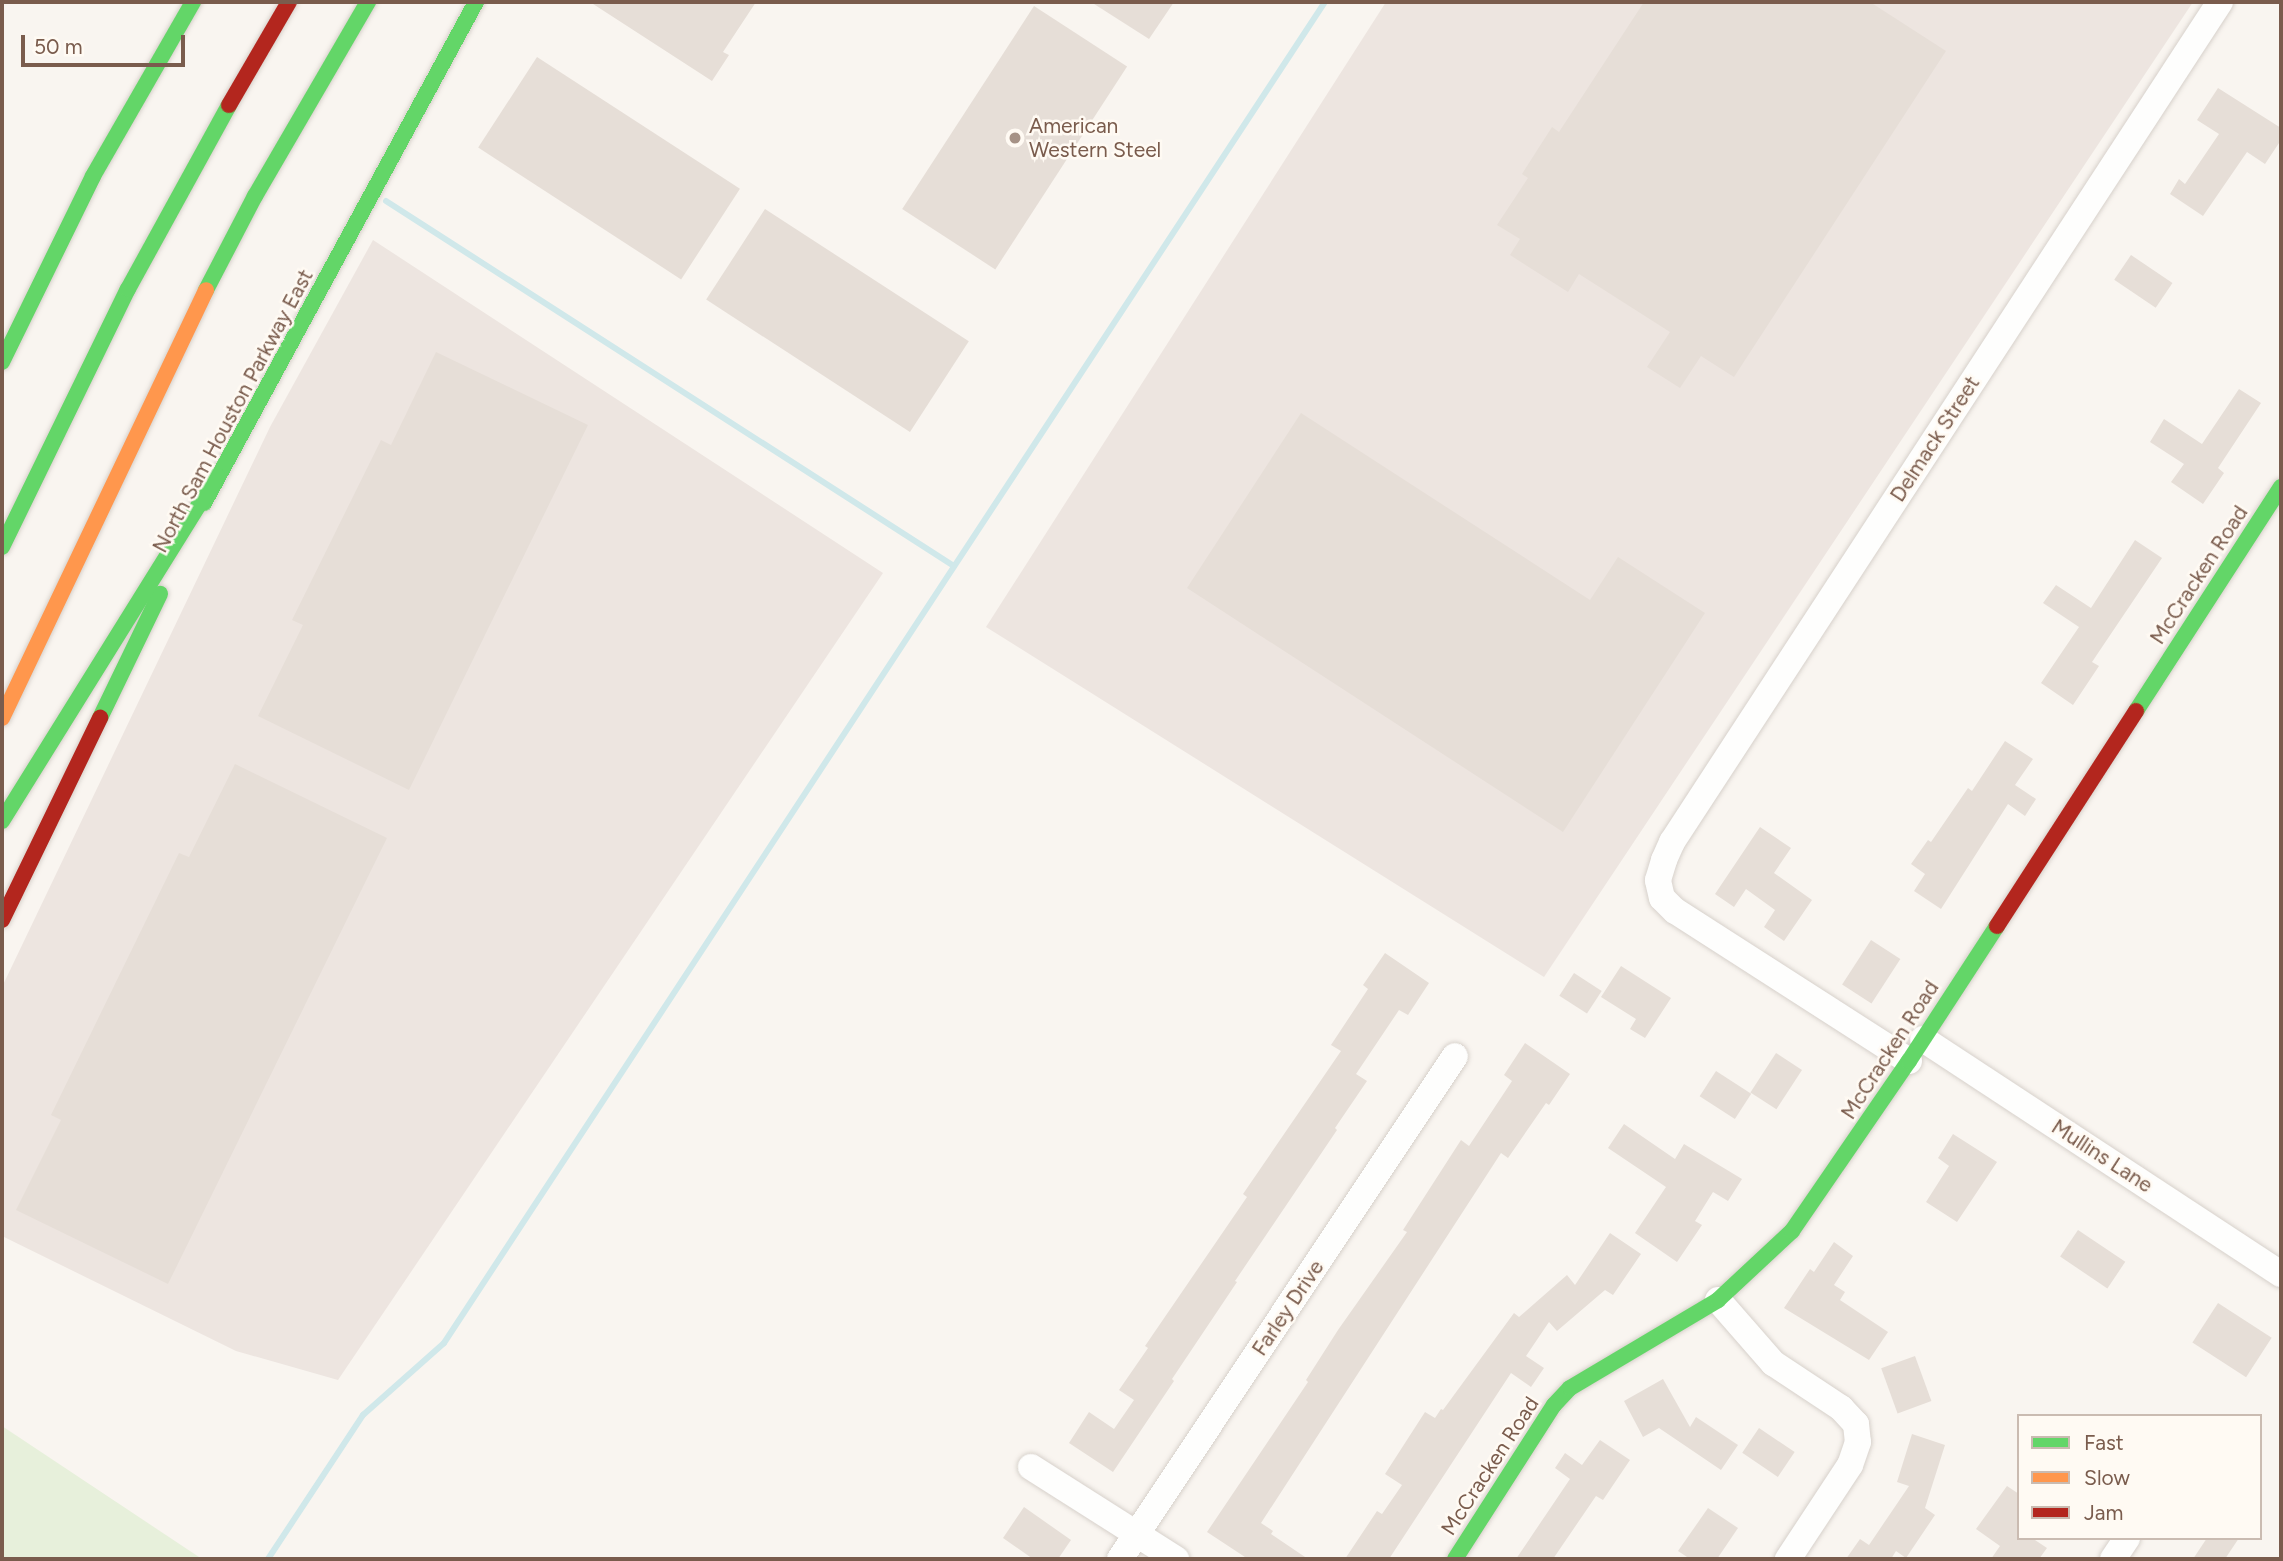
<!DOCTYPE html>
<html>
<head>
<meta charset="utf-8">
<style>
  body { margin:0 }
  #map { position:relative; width:2283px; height:1561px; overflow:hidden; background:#f9f5f0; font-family:Figtree,sans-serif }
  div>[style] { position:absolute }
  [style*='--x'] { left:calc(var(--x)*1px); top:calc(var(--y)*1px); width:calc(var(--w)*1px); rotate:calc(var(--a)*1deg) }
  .industrial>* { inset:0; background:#ede5e0 }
  .green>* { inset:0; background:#e7f0db }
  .stream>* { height:6px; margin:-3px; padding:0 3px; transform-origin:3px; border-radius:3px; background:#d0e8ea }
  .building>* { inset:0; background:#e6ded7; transform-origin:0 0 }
  .roads { filter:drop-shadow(0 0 2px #d7d1cb) drop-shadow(0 0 2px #d7d1cb) }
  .street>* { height:26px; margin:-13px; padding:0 13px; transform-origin:13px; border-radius:13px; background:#fefefd }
  .fast>* { height:16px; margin:-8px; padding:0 8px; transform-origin:8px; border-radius:8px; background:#63d668 }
  .slow>* { height:16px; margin:-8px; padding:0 8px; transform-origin:8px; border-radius:8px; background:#ff974d }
  .jam>* { height:16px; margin:-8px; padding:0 8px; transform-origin:8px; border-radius:8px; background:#b3261e }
  .dots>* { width:19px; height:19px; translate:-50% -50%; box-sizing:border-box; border:4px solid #fffaf3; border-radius:50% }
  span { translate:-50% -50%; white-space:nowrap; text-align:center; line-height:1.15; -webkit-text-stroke:5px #fffaf3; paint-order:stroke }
  .poi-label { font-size:21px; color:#7a5c4d }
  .left { translate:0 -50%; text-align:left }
  .street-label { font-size:21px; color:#7a5c4d }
  .frame { position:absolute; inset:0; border:4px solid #7a5c4d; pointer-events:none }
  .legend { position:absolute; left:2017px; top:1414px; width:245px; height:126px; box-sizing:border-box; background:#fffaf3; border:2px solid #cabbb1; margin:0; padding:9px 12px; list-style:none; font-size:21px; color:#7a5c4d }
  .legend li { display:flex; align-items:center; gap:14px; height:35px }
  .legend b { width:35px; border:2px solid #cabbb1 }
  .scale { position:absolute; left:21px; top:35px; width:164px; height:32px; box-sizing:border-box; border:4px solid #7a5c4d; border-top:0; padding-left:9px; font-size:21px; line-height:24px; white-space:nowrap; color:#7a5c4d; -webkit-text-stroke:5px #fffaf3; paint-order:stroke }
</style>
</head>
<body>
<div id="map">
  <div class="industrial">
    <div style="clip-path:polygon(1386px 2px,2193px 2px,1544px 977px,986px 627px)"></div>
    <div style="clip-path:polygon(373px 240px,883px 573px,338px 1380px,236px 1351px,2px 1236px,2px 987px,270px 427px)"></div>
  </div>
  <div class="green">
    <div style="clip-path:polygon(2px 1426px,202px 1559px,2px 1559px)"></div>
  </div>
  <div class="stream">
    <div style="--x:386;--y:201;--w:675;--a:32.73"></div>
    <div style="--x:268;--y:1559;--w:173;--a:-56.6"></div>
    <div style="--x:363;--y:1415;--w:108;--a:-41.6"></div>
    <div style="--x:444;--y:1343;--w:1605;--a:-56.7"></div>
  </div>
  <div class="building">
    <div style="clip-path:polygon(590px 2px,756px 2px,723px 52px,729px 55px,712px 81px)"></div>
    <div style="clip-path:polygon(1091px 2px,1174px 2px,1149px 39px)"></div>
    <div style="clip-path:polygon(1644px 2px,1870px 2px,1946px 51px,1734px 377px,1701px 356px,1680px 388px,1647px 367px,1670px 332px,1579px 274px,1568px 292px,1510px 255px,1520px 239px,1497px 225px,1528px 178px,1522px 174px,1552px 127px,1559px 132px)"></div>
    <div style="left:1034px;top:6px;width:111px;height:242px;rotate:33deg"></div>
    <div style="left:537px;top:57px;width:242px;height:108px;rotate:33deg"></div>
    <div style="clip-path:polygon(2218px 88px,2281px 128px,2281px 140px,2265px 164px,2247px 152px,2203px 216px,2170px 194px,2179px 179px,2185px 184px,2219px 134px,2197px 120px)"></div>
    <div style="left:765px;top:209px;width:243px;height:108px;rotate:33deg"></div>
    <div style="left:2131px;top:255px;width:50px;height:30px;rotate:34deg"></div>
    <div style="clip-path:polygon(436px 352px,588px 425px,409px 790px,258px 716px,303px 625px,292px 620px,381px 440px,391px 445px)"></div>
    <div style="clip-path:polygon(2239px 389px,2261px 403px,2218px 468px,2224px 473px,2203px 504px,2171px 482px,2184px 464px,2150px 442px,2164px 419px,2202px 444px)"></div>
    <div style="clip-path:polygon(1301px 413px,1590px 600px,1618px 557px,1705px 613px,1563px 832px,1187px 588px)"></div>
    <div style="clip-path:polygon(2135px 540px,2162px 558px,2092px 662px,2099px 666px,2073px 705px,2041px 683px,2079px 627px,2043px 603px,2056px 585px,2091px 608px)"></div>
    <div style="clip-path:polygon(2005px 741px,2033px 759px,2015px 785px,2036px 799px,2025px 816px,2008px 804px,1941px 909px,1914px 891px,1925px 874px,1911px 864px,1928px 840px,1931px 842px,1968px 788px,1972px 791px)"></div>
    <div style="clip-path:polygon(235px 764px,387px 838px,168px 1284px,16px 1210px,61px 1120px,51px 1115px,179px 853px,189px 857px)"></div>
    <div style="clip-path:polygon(1760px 827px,1791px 848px,1774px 873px,1812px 900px,1784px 941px,1764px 927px,1775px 910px,1746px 889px,1734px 907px,1715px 894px)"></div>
    <div style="left:1871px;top:940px;width:35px;height:53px;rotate:33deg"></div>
    <div style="clip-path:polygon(1385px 953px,1429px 983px,1408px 1015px,1399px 1010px,1356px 1074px,1367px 1081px,1335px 1128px,1337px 1130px,1235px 1281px,1237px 1282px,1172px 1379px,1174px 1381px,1113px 1472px,1069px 1443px,1089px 1412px,1114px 1429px,1134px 1400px,1119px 1390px,1148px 1348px,1145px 1346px,1247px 1197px,1243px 1194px,1341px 1051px,1331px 1045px,1368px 989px,1363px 985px)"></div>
    <div style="clip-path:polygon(1621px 966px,1671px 998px,1645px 1038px,1630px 1029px,1636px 1019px,1601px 997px)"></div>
    <div style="left:1574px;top:973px;width:33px;height:27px;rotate:33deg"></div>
    <div style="clip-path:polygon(1525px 1043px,1570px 1074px,1549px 1105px,1546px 1103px,1508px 1158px,1501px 1153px,1261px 1523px,1273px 1531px,1271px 1534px,1308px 1559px,1248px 1559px,1207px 1532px,1308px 1382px,1306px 1380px,1338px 1330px,1407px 1232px,1403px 1230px,1461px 1140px,1469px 1146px,1512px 1081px,1504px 1075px)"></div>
    <div style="left:1776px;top:1053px;width:31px;height:47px;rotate:33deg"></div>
    <div style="left:1716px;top:1071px;width:42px;height:30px;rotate:33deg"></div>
    <div style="clip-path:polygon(1624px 1124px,1675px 1159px,1684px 1144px,1742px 1179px,1728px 1201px,1713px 1192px,1695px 1221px,1702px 1225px,1677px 1262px,1635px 1233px,1666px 1187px,1608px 1148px)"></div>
    <div style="clip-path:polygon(1953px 1134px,1997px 1162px,1957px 1222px,1926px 1202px,1949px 1166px,1938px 1158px)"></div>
    <div style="left:2078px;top:1230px;width:57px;height:32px;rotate:34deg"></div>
    <div style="clip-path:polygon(1610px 1233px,1641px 1254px,1613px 1295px,1605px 1290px,1557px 1331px,1549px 1322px,1526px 1356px,1544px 1368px,1531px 1387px,1511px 1373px,1389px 1559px,1345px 1559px,1377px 1511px,1382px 1514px,1402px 1485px,1385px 1474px,1425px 1412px,1435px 1418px,1441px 1409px,1443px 1410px,1514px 1313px,1519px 1317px,1567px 1275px,1575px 1285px)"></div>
    <div style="clip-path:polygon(1834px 1242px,1853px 1256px,1834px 1285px,1845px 1292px,1840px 1300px,1888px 1332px,1869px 1360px,1784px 1308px,1810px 1269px,1814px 1272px)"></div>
    <div style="left:2218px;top:1303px;width:64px;height:47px;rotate:33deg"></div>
    <div style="left:1915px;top:1356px;width:48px;height:36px;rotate:70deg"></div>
    <div style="clip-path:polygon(1663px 1379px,1690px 1427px,1696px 1417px,1738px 1445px,1721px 1470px,1659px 1428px,1643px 1437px,1624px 1401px)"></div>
    <div style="left:1759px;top:1428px;width:43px;height:30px;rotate:34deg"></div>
    <div style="clip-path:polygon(1912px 1434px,1945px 1445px,1925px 1508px,1935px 1515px,1906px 1558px,1896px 1551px,1891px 1559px,1846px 1559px,1860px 1539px,1869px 1545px,1909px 1486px,1897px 1482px)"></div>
    <div style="clip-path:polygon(1600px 1440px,1630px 1460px,1603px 1500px,1596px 1496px,1553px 1559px,1516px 1559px,1570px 1479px,1555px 1468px,1565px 1453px,1582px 1465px)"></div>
    <div style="clip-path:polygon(2007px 1486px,2019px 1494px,2019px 1538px,2032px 1538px,2047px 1548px,2039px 1559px,1991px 1559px,2000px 1546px,1976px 1529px)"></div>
    <div style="clip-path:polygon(1024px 1507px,1071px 1540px,1058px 1559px,1033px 1559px,1003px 1538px)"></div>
    <div style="clip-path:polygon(1708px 1508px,1738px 1528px,1717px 1559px,1690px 1559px,1678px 1551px)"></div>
    <div style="clip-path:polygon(2207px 1538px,2239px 1538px,2225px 1559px,2193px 1559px)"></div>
  </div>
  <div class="roads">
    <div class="street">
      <div style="--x:1923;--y:1039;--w:428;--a:33.3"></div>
      <div style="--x:1909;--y:1061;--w:278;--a:-147.3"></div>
      <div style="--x:1675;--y:911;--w:18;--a:-135"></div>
      <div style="--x:1662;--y:898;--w:18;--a:-103"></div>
      <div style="--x:1658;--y:880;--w:21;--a:-73"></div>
      <div style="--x:1664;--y:860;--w:20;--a:-66"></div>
      <div style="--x:1672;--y:842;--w:1003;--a:-56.88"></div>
      <div style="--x:1718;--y:1300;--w:84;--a:48.9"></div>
      <div style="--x:1773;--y:1363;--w:82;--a:33.5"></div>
      <div style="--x:1841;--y:1408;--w:22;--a:47"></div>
      <div style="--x:1856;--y:1424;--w:18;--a:84"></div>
      <div style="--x:1858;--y:1442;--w:24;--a:109"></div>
      <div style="--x:1850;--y:1465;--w:113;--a:123.4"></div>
      <div style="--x:1031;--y:1467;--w:172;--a:32.4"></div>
      <div style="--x:1120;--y:1559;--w:604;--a:-56.34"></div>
      <div style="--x:2113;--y:1559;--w:25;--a:-56"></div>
    </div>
    <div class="fast">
      <div style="--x:206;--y:290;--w:106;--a:-62.5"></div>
      <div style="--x:255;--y:196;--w:225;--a:-59.8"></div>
      <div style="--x:2;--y:362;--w:207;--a:-63.9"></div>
      <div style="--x:93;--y:176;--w:201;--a:-60.1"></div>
      <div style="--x:204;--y:503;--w:570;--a:-61.5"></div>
      <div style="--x:2;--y:547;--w:287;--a:-64"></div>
      <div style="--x:128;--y:289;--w:210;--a:-61.2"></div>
      <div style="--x:2136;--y:711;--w:267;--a:-57.1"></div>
      <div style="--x:100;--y:718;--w:138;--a:-64.2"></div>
      <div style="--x:2;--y:821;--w:407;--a:-58.1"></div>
      <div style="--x:1455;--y:1559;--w:183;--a:-57.3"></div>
      <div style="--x:1554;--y:1405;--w:23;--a:-47"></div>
      <div style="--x:1570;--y:1388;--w:172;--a:-30.7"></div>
      <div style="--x:1718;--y:1300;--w:101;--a:-43"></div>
      <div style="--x:1792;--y:1231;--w:206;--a:-55.5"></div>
      <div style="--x:1909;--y:1061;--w:161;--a:-56.9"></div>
    </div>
    <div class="slow">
      <div style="--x:2;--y:718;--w:474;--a:-64.5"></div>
    </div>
    <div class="jam">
      <div style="--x:229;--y:105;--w:119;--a:-59.8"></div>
      <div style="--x:2;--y:920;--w:225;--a:-64.1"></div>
      <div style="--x:1997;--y:926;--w:256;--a:-57.1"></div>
    </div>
  </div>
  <div class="dots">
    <div style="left:1015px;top:138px;background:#a69286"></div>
  </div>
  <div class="poi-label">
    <span class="left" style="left:1029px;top:138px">American<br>Western Steel</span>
  </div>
  <div class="street-label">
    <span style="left:233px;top:411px;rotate:-62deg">North Sam Houston Parkway East</span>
    <span style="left:1935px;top:439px;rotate:-57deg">Delmack Street</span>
    <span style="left:2199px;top:575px;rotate:-57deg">McCracken Road</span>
    <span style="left:1890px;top:1050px;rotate:-57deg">McCracken Road</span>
    <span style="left:2102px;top:1156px;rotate:33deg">Mullins Lane</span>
    <span style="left:1288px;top:1308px;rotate:-56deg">Farley Drive</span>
    <span style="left:1490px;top:1466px;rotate:-57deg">McCracken Road</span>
  </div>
  <div class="frame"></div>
  <ul class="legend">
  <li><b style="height:9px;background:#63d668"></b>Fast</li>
  <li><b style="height:9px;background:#ff974d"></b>Slow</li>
  <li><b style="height:9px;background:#b3261e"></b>Jam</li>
  </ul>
  <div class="scale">50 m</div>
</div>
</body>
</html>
